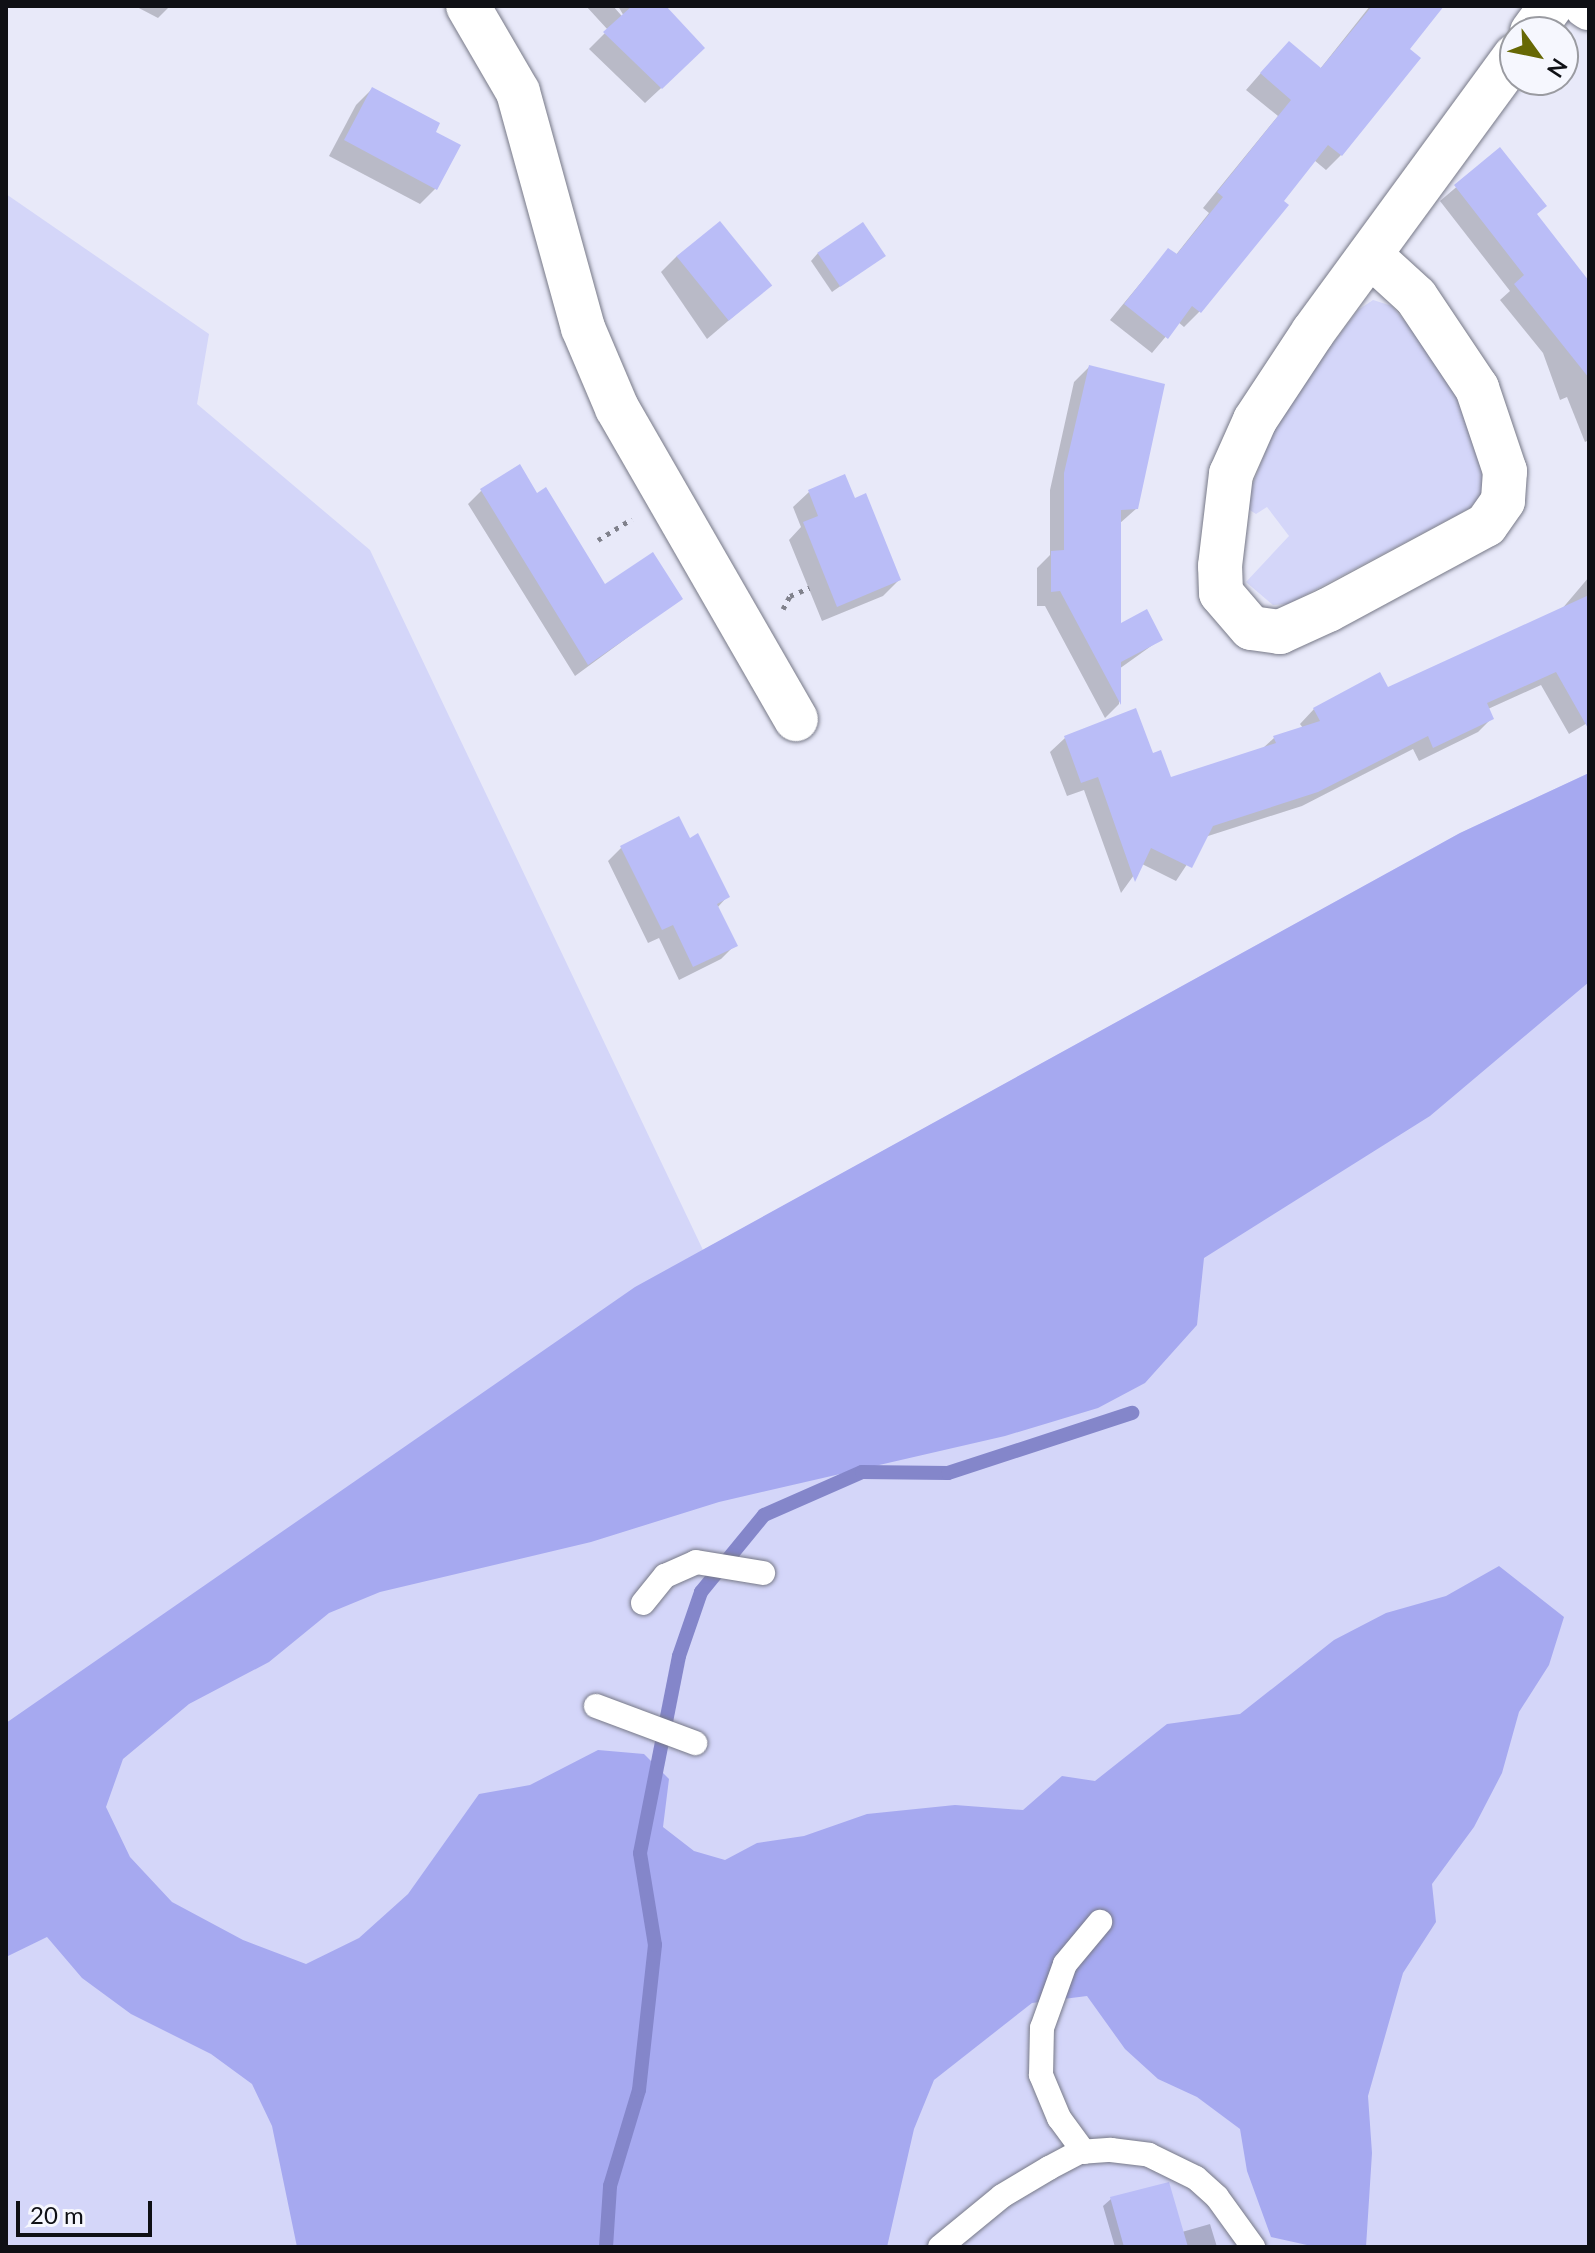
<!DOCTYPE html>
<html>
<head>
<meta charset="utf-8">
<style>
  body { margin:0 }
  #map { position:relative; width:1595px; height:2253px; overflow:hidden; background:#e8e9f9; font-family:Lato,sans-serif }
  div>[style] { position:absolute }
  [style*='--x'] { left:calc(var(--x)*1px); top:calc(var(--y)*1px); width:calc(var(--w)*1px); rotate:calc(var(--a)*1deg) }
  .green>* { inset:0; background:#d4d6f9 }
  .forest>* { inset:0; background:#a6a9f0 }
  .shadow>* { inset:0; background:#0003 }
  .stream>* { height:14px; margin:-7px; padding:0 7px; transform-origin:7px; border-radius:7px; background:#8486ca }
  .building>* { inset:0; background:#babdf7; transform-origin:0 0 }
  .path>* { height:5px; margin-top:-2.5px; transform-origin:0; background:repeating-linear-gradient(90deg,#80818c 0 4px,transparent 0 10px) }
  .roads { filter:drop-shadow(0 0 2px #777987) drop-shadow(0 0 2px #777987) }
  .lane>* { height:24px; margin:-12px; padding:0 12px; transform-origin:12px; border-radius:12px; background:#fff }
  .street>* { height:44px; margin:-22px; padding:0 22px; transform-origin:22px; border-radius:22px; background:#fff }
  span { translate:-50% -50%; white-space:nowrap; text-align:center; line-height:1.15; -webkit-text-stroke:6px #f6f7fe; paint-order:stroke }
  .frame { position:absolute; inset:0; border:8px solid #0f1015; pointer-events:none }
  .north { position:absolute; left:1499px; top:16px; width:80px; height:80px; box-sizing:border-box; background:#f6f7fe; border:2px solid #9a9ba1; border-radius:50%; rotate:123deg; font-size:22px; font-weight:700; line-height:32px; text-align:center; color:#0f1015 }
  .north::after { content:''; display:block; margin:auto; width:28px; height:36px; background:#676805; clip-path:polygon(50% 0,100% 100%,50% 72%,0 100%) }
  .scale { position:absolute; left:16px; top:2201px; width:136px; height:36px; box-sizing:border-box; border:4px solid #0f1015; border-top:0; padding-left:10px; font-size:24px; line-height:28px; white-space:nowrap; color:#0f1015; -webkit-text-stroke:6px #f6f7fe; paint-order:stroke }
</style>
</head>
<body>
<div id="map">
  <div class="green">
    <div style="clip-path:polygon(6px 194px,209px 334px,197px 404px,370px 550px,703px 1250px,1460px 833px,1589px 773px,1589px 2247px,6px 2247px)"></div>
    <div style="clip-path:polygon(1373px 300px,1392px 306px,1429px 350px,1471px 421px,1485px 490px,1470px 508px,1288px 604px,1273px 605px,1246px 582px,1289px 536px,1267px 507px,1256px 514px,1248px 509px,1252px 486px,1280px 414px,1358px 310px)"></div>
  </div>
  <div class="forest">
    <div style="clip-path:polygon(1589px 773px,1589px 982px,1430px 1116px,1204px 1258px,1197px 1325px,1145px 1383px,1098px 1408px,1005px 1436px,719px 1502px,591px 1542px,380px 1592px,329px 1613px,269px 1662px,189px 1704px,123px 1759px,106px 1807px,130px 1857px,172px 1902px,243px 1940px,306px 1964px,359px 1938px,408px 1894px,479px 1794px,530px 1785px,598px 1750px,644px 1754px,669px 1779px,663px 1827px,694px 1851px,725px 1860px,757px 1843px,804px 1836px,867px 1814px,955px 1805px,1023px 1810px,1062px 1776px,1095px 1781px,1167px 1724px,1240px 1714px,1334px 1640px,1386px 1613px,1446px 1596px,1499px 1566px,1564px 1617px,1549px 1665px,1519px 1712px,1502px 1773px,1474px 1827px,1432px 1884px,1436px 1922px,1403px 1973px,1368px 2096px,1372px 2153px,1366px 2247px,1316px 2247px,1271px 2237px,1247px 2171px,1240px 2129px,1197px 2097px,1158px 2079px,1125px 2049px,1087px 1996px,1032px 2003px,934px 2080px,914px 2129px,887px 2247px,297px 2247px,272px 2126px,252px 2084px,211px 2054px,131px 2014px,82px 1978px,47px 1937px,6px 1957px,6px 1723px,635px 1287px,1460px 833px)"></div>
  </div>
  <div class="shadow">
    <div style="clip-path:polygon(135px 6px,170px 6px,158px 18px)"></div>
    <div style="clip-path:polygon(586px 6px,613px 6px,628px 23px,618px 6px,663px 6px,687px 64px,645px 103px,589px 49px,608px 30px)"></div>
    <div style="clip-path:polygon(1370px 6px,1441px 6px,1407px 49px,1341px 155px,1326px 170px,1314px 160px,1281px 201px,1287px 206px,1199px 312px,1184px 327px,1178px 322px,1152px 353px,1110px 320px,1168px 250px,1175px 256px,1209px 213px,1203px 208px,1278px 116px,1246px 90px,1274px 58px,1320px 69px)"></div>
    <div style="clip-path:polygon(372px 89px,433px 133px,436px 188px,420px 204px,329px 156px,356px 105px)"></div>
    <div style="clip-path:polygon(1500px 150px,1535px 215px,1589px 284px,1589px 440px,1585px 442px,1567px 397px,1560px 400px,1543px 353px,1500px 300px,1510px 291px,1440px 201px)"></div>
    <div style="clip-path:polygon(818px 253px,883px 256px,832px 292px,811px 261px)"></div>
    <div style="clip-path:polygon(677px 256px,769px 286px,707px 339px,661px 272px)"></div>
    <div style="clip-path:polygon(1089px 367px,1137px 508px,1119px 524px,1119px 627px,1161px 639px,1119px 669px,1119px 704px,1105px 718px,1045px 606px,1037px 606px,1037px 568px,1050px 555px,1050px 490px,1074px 382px)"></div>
    <div style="clip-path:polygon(481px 491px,537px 495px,604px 586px,680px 599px,575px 676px,468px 504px)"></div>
    <div style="clip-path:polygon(809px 492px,854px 500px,899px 580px,883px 596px,822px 621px,789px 540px,801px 527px,793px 507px)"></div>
    <div style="clip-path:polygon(1589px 577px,1589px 722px,1569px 734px,1541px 685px,1488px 709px,1492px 718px,1478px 732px,1419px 761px,1413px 749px,1302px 806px,1205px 837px,1176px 881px,1142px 864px,1121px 893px,1084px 790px,1067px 796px,1050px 752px,1065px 738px,1135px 711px,1152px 755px,1170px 779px,1262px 749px,1274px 738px,1303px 728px,1300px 724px,1314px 709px,1387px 690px,1561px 610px)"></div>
    <div style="clip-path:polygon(689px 840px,727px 897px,717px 908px,735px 945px,721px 959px,679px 980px,659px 938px,648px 943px,608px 861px,622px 847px)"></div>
    <div style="clip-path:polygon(1111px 2199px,1182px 2232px,1210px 2224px,1217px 2247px,1115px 2247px,1103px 2206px)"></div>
  </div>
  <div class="stream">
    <div style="--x:606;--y:2247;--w:61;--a:-86.2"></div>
    <div style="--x:610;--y:2186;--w:100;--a:-73.2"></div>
    <div style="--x:639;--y:2090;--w:146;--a:-83.7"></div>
    <div style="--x:655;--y:1945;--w:93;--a:-99.3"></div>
    <div style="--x:640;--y:1853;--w:201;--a:-78.8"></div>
    <div style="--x:679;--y:1656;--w:68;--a:-71"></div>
    <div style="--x:701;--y:1592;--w:99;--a:-50.7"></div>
    <div style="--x:764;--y:1515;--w:107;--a:-23.7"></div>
    <div style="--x:862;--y:1472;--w:86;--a:0.7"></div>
    <div style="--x:948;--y:1473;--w:194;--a:-18.1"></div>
  </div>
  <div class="building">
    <div style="clip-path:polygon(632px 6px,666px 6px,705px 48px,662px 89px,603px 32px)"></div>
    <div style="clip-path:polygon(1372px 6px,1444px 6px,1410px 49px,1421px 58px,1342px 156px,1328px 145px,1284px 201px,1289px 205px,1201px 313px,1192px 306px,1168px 339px,1124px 304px,1168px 248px,1177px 254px,1223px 197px,1217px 192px,1291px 100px,1260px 73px,1289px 41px,1321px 68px)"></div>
    <div style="clip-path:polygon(372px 87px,440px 123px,436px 132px,461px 145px,437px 190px,344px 140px)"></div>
    <div style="clip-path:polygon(1500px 147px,1547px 206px,1537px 214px,1589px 281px,1589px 378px,1514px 284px,1524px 275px,1454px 185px)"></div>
    <div style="left:720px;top:221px;width:83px;height:56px;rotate:51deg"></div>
    <div style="left:863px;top:222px;width:41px;height:55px;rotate:56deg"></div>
    <div style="clip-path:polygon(1089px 365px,1165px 384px,1138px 509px,1121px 510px,1121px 623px,1147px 609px,1163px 640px,1121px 662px,1121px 705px,1060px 591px,1051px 592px,1051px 551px,1064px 550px,1064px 473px)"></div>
    <div style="clip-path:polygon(520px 464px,537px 493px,546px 487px,605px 584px,653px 552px,683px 599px,588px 665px,480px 489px)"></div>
    <div style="clip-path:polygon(845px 474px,855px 498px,866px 493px,901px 580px,837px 607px,803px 522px,818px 516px,808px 490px)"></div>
    <div style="clip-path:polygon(1589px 595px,1589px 730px,1556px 672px,1487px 703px,1494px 719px,1433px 748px,1428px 736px,1318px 792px,1213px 826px,1192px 868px,1151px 848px,1135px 882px,1098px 777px,1081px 783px,1064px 736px,1136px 708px,1153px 753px,1161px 750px,1171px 777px,1276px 743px,1273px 736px,1320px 721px,1313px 708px,1380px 672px,1388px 687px)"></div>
    <div style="clip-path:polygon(679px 816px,690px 838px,698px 833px,730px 897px,717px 904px,738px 946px,693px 967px,673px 925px,662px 930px,620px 846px)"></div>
    <div style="clip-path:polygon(1169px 2182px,1188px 2247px,1124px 2247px,1110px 2197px)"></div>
  </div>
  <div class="path">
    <div style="--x:598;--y:540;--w:40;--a:-32"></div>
    <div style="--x:783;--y:609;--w:15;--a:-62"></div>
    <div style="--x:790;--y:596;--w:21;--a:-23"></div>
  </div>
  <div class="roads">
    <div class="lane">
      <div style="--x:643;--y:1603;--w:35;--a:-51"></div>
      <div style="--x:665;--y:1576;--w:34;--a:-24"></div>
      <div style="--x:696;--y:1562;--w:68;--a:9.3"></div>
      <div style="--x:596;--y:1706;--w:106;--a:20.5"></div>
      <div style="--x:1084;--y:2152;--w:42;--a:-126.3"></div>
      <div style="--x:1059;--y:2118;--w:47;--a:-112.7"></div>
      <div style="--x:1041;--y:2075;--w:47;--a:-88.8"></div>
      <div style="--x:1042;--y:2028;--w:68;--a:-70.2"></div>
      <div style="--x:1065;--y:1964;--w:55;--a:-50.2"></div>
      <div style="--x:940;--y:2247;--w:80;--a:-39.4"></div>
      <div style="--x:1002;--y:2196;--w:55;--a:-30.8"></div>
      <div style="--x:1049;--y:2168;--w:34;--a:-28"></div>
      <div style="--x:1079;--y:2152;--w:32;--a:-4"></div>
      <div style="--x:1111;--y:2150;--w:38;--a:7"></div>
      <div style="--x:1149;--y:2155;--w:52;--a:26.1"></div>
      <div style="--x:1196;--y:2178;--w:28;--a:42"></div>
      <div style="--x:1217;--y:2197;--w:62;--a:54.2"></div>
    </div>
    <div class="street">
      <div style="--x:468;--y:6;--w:99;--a:59.8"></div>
      <div style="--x:518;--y:92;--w:245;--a:74.6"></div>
      <div style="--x:583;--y:328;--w:87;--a:67"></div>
      <div style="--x:617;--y:408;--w:359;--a:60.1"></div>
      <div style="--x:1586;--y:6;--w:4;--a:34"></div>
      <div style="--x:1532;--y:32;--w:32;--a:-54"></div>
      <div style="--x:1370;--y:255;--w:62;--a:42.4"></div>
      <div style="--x:1416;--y:297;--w:110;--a:56.2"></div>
      <div style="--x:1477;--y:388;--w:88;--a:71.4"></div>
      <div style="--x:1505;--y:471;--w:30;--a:94"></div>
      <div style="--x:1503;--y:501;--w:29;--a:125"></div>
      <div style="--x:1486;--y:525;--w:179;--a:151.7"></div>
      <div style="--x:1328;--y:610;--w:53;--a:155.4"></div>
      <div style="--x:1280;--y:632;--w:29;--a:-172"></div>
      <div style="--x:1251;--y:628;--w:46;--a:-130.6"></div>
      <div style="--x:1221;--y:593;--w:27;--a:-92"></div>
      <div style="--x:1220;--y:566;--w:93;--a:-83.2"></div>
      <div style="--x:1231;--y:474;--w:59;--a:-66"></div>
      <div style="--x:1255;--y:420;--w:105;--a:-56.6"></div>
      <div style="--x:1313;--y:332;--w:342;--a:-53.8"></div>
    </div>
  </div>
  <div class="frame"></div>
  <div class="north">N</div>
  <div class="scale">20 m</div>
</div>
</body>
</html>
